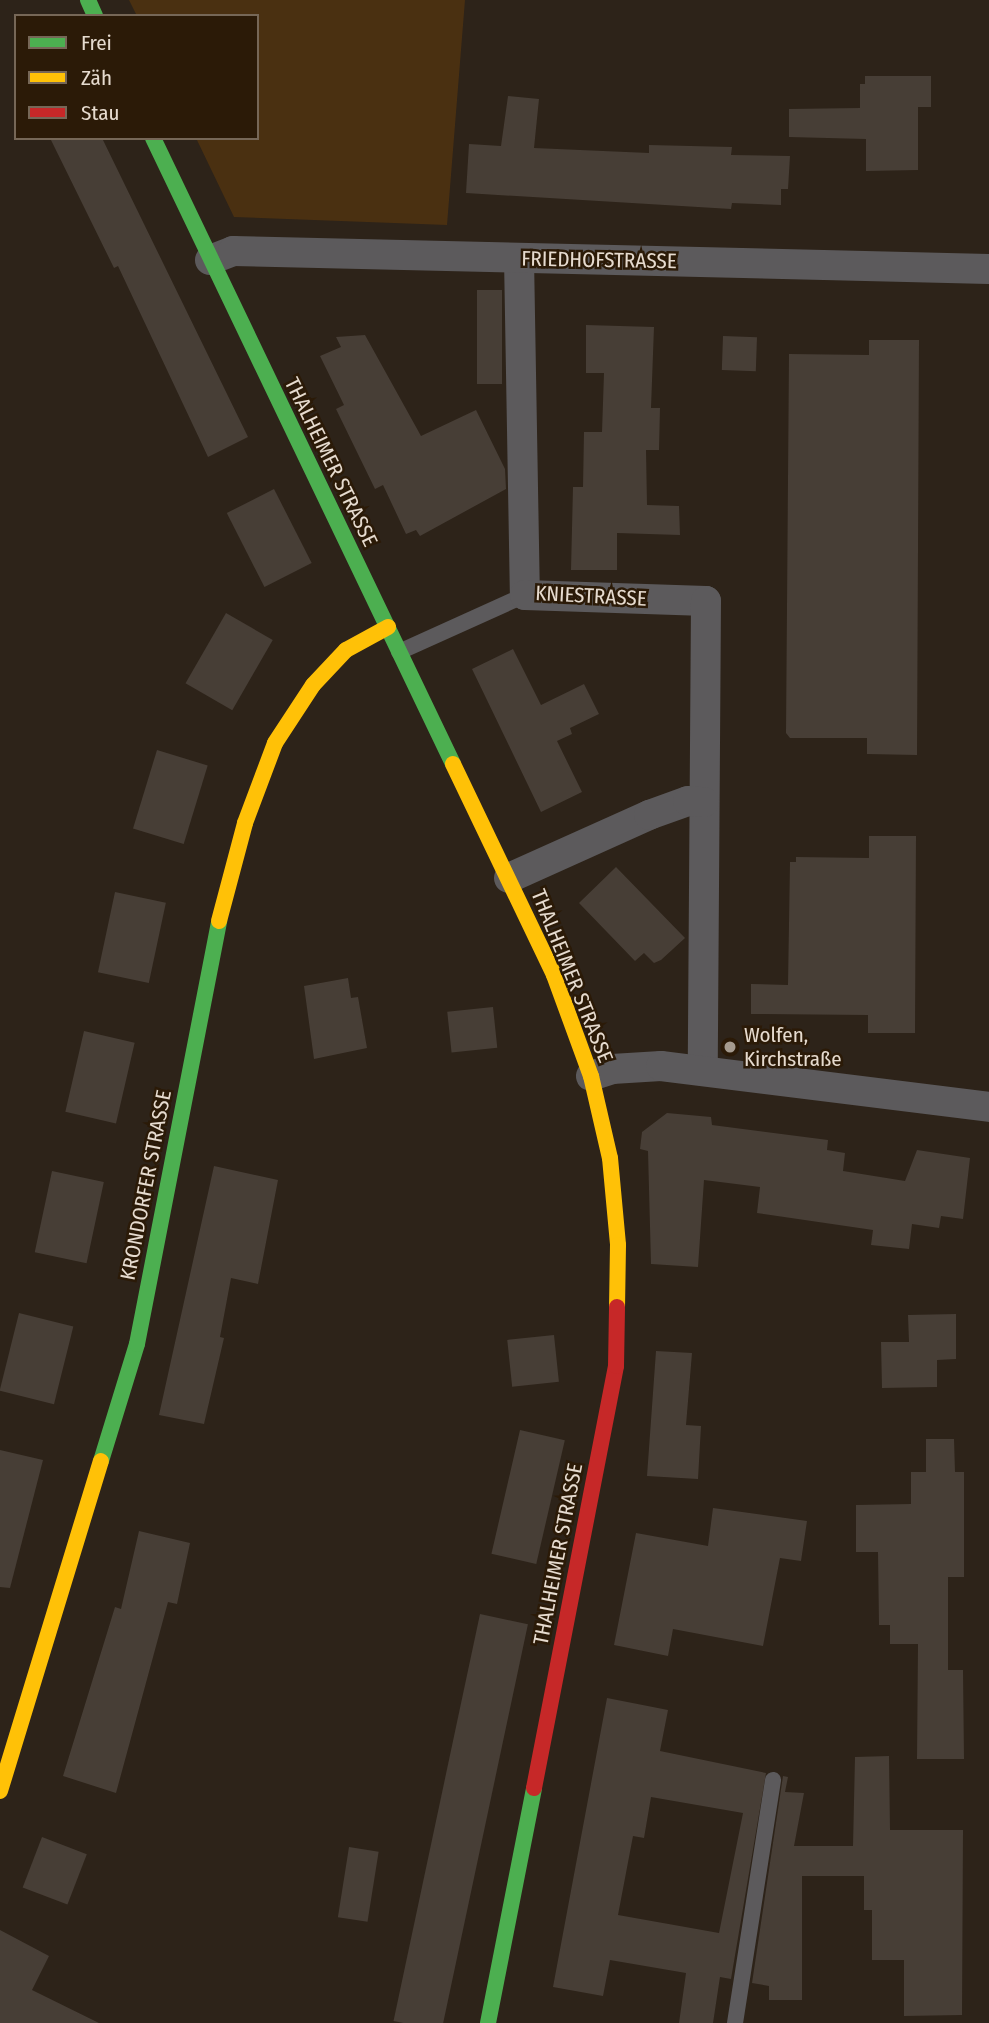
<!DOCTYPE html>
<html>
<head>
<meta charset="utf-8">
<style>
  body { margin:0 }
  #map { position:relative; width:989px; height:2023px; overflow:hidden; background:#2d2319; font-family:"Fira Sans Condensed",sans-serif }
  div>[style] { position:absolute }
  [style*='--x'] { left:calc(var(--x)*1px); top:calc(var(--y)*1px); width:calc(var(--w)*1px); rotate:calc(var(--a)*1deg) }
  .green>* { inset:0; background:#4a3011 }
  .building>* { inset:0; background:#473e36; transform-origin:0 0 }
  .lane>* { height:16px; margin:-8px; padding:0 8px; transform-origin:8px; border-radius:8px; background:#5c5a5c }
  .street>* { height:30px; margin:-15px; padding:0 15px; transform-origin:15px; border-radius:15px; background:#5c5a5c }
  .fast>* { height:16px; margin:-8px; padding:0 8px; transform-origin:8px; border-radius:8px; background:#4caf50 }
  .slow>* { height:16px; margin:-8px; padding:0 8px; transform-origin:8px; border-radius:8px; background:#ffc107 }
  .jam>* { height:16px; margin:-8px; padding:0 8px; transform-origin:8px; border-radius:8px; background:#c62828 }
  .dots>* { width:19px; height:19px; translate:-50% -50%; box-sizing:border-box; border:4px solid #2b1a07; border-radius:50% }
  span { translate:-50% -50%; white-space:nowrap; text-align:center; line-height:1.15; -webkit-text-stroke:5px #2b1a07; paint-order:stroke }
  .street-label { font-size:21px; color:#e6dbcf }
  .poi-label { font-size:21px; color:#e6dbcf }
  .left { translate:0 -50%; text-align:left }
  .legend { position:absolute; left:14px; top:14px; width:245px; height:126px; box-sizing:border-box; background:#2b1a07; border:2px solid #766757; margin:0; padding:9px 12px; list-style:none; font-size:21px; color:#e6dbcf }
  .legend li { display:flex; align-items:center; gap:14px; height:35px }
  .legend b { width:35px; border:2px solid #766757 }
</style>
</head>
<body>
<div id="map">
  <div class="green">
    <div style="clip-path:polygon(129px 0,465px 0,447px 225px,234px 217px,196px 138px,257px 138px,257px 16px,137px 16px)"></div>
  </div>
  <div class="building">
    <div style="clip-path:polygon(865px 76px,931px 76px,931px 107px,918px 107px,918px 170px,866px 171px,866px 139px,789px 137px,789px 109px,860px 108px,860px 84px,865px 84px)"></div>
    <div style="clip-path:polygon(508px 96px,539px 99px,534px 148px,649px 153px,649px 145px,732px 147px,731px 155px,790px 156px,788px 189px,781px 189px,781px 205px,732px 203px,731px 209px,466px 193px,469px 144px,501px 146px)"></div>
    <div style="clip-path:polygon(50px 138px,102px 138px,248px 437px,208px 457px,118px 266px,114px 268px)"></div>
    <div style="left:477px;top:290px;width:25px;height:94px"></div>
    <div style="clip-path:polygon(586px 325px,654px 327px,651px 408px,660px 408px,659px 450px,646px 450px,647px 505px,679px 506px,680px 535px,617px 533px,617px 570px,571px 570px,573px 487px,583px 487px,584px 432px,602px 432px,604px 373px,586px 373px)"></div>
    <div style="clip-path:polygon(365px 335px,421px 436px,476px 410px,505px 469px,506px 489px,420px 536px,416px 530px,406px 534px,383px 485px,375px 489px,336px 409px,344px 405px,320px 356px,341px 347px,336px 337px)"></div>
    <div style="left:723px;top:336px;width:34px;height:34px;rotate:2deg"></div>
    <div style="clip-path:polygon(869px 340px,919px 340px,917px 755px,867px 754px,867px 738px,790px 738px,786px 733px,789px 354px,869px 355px)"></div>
    <div style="left:274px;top:489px;width:83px;height:53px;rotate:63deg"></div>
    <div style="left:226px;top:613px;width:54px;height:81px;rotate:30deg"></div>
    <div style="clip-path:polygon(513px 649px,541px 705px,584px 684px,599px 714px,570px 728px,572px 734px,557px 741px,582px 792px,541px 812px,472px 669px)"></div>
    <div style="left:157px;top:750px;width:53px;height:82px;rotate:17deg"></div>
    <div style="clip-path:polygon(869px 836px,916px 836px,915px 1033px,868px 1033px,868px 1015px,751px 1014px,751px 984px,788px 985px,790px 862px,796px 862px,796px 857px,869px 858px)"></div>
    <div style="clip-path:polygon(616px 867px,685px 938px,661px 960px,654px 963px,644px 953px,635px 961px,579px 903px)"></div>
    <div style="left:115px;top:892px;width:52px;height:82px;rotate:12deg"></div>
    <div style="clip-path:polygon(348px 978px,351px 998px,358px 997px,367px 1048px,314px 1059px,304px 986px)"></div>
    <div style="left:493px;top:1007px;width:41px;height:46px;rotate:84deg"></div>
    <div style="left:84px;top:1031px;width:52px;height:83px;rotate:13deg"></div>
    <div style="clip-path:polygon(667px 1113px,711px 1117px,712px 1125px,828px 1140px,827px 1150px,845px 1153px,843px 1171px,905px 1181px,917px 1150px,970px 1158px,963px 1219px,941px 1216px,939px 1228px,912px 1224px,909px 1249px,871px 1245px,873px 1230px,757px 1213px,760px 1187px,704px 1180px,698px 1267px,651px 1264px,648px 1151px,640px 1149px,642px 1132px)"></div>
    <div style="clip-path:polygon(214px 1166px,278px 1180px,258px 1284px,231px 1278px,220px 1337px,224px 1338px,204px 1424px,159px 1415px)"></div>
    <div style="left:52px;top:1171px;width:53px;height:83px;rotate:12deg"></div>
    <div style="left:19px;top:1313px;width:56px;height:80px;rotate:14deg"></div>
    <div style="clip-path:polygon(956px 1314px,956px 1359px,937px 1360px,937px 1387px,882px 1388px,881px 1342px,909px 1342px,908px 1315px)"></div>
    <div style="left:554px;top:1335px;width:47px;height:47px;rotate:84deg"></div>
    <div style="clip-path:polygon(656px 1351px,692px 1353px,686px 1425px,701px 1426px,698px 1479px,647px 1476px)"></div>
    <div style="left:520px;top:1430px;width:46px;height:127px;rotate:13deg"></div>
    <div style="clip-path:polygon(926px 1439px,954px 1439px,955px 1472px,964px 1472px,964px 1577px,948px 1577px,948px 1670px,963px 1670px,964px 1759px,917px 1759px,918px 1644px,890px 1644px,890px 1625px,879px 1625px,878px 1552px,856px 1552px,856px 1505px,911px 1504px,911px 1472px,926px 1472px)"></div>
    <div style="clip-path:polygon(0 1450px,43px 1460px,10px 1588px,0 1587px)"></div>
    <div style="clip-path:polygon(713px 1508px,807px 1521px,801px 1561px,780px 1558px,763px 1646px,673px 1629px,668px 1656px,614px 1645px,636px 1533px,708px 1546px)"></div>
    <div style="clip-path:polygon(139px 1531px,190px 1543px,177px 1604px,168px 1602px,116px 1793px,63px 1776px,115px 1607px,121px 1609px)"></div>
    <div style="left:480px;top:1614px;width:49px;height:416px;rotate:12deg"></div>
    <div style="clip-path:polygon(evenodd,607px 1698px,668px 1710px,660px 1751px,766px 1773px,731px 1979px,720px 1977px,713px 2023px,679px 2023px,686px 1973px,610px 1960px,603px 1996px,553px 1987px,607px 1698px,651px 1797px,743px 1813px,719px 1933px,618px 1915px,633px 1836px,644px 1838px,651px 1797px)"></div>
    <div style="clip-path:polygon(889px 1756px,890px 1830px,963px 1830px,962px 2015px,904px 2016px,904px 1960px,872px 1960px,872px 1910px,864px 1910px,864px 1876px,802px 1876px,802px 2000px,769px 2000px,769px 1986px,752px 1983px,783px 1776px,788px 1777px,785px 1792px,804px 1793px,794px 1846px,853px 1846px,855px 1757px)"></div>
    <div style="left:42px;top:1837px;width:48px;height:54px;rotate:21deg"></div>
    <div style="left:349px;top:1847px;width:30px;height:71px;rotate:9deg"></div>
    <div style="clip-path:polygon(0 1930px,49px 1956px,32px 1990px,99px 2023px,0 2023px)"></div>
  </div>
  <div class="lane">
    <div style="--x:399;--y:652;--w:138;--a:-24.3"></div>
    <div style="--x:735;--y:2023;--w:246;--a:-81.1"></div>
  </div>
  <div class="street">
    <div style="--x:519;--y:258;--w:337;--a:89"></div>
    <div style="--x:525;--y:595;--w:181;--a:1.9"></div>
    <div style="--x:706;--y:601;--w:469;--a:90.4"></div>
    <div style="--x:210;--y:260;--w:25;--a:-21"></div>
    <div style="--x:233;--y:251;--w:756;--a:1.36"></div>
    <div style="--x:509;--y:878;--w:154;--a:-24.2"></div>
    <div style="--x:649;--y:815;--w:41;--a:-19.7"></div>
    <div style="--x:688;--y:801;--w:16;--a:4"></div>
    <div style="--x:591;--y:1076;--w:22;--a:-18"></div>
    <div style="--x:612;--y:1069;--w:49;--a:-3.5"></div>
    <div style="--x:661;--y:1066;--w:331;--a:7.1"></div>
  </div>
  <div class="fast">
    <div style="--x:88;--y:0;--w:17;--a:66"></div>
    <div style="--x:153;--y:138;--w:694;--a:64.39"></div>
    <div style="--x:101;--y:1461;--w:122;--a:-72.9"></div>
    <div style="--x:137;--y:1344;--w:431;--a:-79"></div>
    <div style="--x:488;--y:2023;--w:239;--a:-78.9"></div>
  </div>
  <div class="slow">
    <div style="--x:453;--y:764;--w:234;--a:64.4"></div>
    <div style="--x:554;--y:975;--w:108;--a:69.9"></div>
    <div style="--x:591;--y:1076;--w:84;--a:77"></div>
    <div style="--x:610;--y:1158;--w:87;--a:84.7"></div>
    <div style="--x:618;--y:1245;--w:62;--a:90.9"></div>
    <div style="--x:219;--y:921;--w:101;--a:-75.1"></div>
    <div style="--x:245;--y:823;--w:85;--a:-69.4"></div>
    <div style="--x:275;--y:743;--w:69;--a:-56.8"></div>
    <div style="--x:313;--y:685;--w:48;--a:-46.7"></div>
    <div style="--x:346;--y:650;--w:48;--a:-28.7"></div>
    <div style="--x:0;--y:1791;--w:345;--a:-73"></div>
  </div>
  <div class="jam">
    <div style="--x:534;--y:1788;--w:430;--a:-79"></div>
    <div style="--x:616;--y:1366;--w:59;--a:-89"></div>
  </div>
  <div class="dots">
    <div style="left:730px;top:1047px;background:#a59b8f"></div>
  </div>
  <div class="street-label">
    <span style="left:599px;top:260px;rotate:1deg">FRIEDHOFSTRASSE</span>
    <span style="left:331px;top:462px;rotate:64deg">THALHEIMER STRASSE</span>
    <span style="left:591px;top:596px;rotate:3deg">KNIESTRASSE</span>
    <span style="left:572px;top:976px;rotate:68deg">THALHEIMER STRASSE</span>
    <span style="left:146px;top:1185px;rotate:-79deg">KRONDORFER STRASSE</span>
    <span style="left:558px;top:1554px;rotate:-79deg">THALHEIMER STRASSE</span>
  </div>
  <div class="poi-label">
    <span class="left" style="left:744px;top:1047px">Wolfen,<br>Kirchstraße</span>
  </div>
  <ul class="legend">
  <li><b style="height:9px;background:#4caf50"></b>Frei</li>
  <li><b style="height:9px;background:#ffc107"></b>Zäh</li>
  <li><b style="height:9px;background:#c62828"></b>Stau</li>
  </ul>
</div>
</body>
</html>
